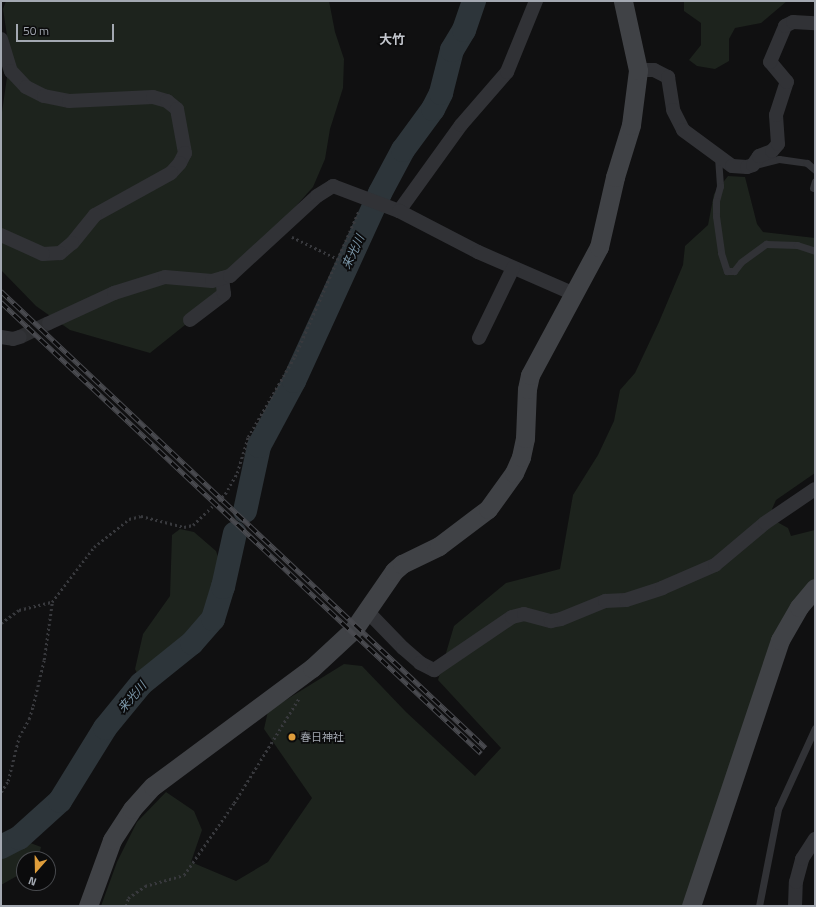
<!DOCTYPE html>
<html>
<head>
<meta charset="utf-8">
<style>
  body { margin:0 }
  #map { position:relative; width:816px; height:907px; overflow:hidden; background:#101011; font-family:"Titillium Web","Noto Sans JP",sans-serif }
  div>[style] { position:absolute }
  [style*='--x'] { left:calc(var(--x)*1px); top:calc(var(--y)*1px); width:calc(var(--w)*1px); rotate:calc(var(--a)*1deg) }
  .green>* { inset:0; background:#1d231d }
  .river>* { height:24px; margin:-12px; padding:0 12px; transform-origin:12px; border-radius:12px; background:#2d353a }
  .street-tunnel>* { height:14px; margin-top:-7px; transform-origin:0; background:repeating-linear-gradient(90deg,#2d2e31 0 14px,transparent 0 21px) }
  .path>* { height:2.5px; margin-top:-1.25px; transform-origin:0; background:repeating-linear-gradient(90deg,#38393d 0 2px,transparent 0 5px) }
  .lane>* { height:7px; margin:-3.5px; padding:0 3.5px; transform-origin:3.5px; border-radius:3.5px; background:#313236 }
  .street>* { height:14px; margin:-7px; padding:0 7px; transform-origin:7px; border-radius:7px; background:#313236 }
  .secondary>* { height:19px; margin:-9.5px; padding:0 9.5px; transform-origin:9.5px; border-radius:9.5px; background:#404246 }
  .rail>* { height:4.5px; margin-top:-2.25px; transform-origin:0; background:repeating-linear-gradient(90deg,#0b0b0c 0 9px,#494a4f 0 18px); box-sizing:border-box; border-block:1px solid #494a4f }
  .dots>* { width:11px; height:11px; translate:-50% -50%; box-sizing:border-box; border:2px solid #0b0b0c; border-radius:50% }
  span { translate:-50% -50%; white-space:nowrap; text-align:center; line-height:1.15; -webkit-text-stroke:3.5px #0b0b0c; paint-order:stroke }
  .poi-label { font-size:11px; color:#a3a8b1 }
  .left { translate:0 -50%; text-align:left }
  .water-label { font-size:12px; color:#7c97a9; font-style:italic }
  .quarter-label { font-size:13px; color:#c3c6cd; font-weight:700 }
  .frame { position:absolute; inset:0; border:2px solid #a3a8b1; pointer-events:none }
  .north { position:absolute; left:16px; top:851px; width:40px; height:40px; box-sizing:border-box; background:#0b0b0c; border:1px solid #484a4e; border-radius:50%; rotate:200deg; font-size:11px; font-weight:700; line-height:16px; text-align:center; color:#a3a8b1 }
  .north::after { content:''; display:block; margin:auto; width:14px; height:18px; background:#de9d3b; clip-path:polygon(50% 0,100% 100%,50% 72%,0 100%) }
  .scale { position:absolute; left:16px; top:24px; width:98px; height:18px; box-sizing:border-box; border:2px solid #a3a8b1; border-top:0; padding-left:5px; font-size:12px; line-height:14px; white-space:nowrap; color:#a3a8b1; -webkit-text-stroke:3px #0b0b0c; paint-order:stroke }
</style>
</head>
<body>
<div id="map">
  <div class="green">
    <div style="clip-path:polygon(6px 1px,329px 1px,335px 32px,344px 59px,343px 88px,330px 129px,325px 159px,313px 187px,200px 313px,150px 353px,70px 330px,36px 306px,1px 270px,1px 119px,10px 56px,3px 9px)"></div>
    <div style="clip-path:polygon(684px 1px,787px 1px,761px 23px,735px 28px,729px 39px,729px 61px,715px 69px,697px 66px,689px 60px,701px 45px,701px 23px,684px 11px)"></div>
    <div style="clip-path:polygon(728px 176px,745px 177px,757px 224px,763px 232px,815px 238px,815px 473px,776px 500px,772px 509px,777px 522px,788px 528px,791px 536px,815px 530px,815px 581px,793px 608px,684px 906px,101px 906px,117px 862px,137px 822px,166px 792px,194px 811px,202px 830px,191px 862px,236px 881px,268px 862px,312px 798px,264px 729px,268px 711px,344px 664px,362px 666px,406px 712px,475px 776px,501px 748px,438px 680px,454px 626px,506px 583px,560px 569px,573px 495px,598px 455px,614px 421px,620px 390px,635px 373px,659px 322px,683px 265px,685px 246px,708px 225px,714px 194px)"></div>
    <div style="clip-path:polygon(180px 529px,194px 532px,216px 551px,222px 568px,215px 596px,197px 628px,159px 661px,138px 675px,135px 669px,143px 634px,170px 596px,172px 535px)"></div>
    <div style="clip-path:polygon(25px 841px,41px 847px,38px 859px,24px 859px,24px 872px,1px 885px,1px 855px,13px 843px)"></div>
  </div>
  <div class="river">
    <div style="--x:245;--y:511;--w:66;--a:-77.8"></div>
    <div style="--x:259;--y:446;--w:74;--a:-61.7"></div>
    <div style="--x:294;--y:381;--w:207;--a:-65.4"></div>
    <div style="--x:380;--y:193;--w:49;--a:-61.9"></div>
    <div style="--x:403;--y:150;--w:51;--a:-53.8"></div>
    <div style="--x:433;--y:109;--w:18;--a:-63"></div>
    <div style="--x:441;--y:93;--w:44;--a:-75.7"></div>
    <div style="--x:452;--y:50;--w:23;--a:-59"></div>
    <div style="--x:464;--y:30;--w:31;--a:-71"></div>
    <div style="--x:1;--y:847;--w:20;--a:-27"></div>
    <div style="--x:19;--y:838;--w:55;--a:-42.1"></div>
    <div style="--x:60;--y:801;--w:86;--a:-58.3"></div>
    <div style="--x:105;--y:728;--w:57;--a:-50.7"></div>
    <div style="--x:141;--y:684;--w:65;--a:-38.8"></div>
    <div style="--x:192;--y:643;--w:32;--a:-49"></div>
    <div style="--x:213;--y:619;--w:34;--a:-73"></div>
    <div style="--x:223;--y:587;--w:55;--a:-77.5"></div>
  </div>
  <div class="street-tunnel">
    <div style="--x:20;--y:337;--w:32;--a:-26"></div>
  </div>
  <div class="path">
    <div style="--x:292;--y:237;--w:51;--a:25.6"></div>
    <div style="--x:1;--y:623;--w:22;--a:-36"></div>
    <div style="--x:19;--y:610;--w:34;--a:-14"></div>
    <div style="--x:52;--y:602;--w:69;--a:-52.6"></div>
    <div style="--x:94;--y:547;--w:45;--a:-38.7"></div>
    <div style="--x:129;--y:519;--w:12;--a:-14"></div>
    <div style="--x:141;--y:516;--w:44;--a:14.3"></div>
    <div style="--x:184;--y:527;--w:9;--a:-13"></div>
    <div style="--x:193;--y:525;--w:45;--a:-44.1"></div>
    <div style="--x:225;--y:494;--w:24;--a:-60"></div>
    <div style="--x:237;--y:473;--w:38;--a:-73"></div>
    <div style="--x:248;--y:437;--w:94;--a:-59.9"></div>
    <div style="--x:295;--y:356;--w:159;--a:-66.3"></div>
    <div style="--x:1;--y:792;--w:13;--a:-58"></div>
    <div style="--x:8;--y:781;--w:45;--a:-76"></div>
    <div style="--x:19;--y:737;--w:21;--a:-61"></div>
    <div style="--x:29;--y:719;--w:14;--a:-73"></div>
    <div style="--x:33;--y:706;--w:47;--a:-76.6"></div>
    <div style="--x:44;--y:660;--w:58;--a:-82"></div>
    <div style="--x:126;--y:906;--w:8;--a:-76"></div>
    <div style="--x:128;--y:898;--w:21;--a:-35"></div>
    <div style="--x:145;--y:886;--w:41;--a:-15.8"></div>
    <div style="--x:184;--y:875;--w:88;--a:-55.2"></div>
    <div style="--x:234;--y:803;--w:123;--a:-58.2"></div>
  </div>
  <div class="lane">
    <div style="--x:718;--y:157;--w:29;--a:86"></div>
    <div style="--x:720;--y:186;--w:16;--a:105"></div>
    <div style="--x:716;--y:201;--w:15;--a:90"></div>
    <div style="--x:716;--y:216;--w:37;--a:82"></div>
    <div style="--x:721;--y:253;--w:19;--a:72"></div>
    <div style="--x:727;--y:271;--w:7;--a:0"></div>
    <div style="--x:734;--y:271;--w:11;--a:-52"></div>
    <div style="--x:741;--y:262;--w:31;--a:-36"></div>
    <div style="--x:766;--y:244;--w:31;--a:2"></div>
    <div style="--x:797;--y:245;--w:19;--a:18"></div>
    <div style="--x:755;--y:165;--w:25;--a:-14"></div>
    <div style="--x:779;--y:159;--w:28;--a:8"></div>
    <div style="--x:807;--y:163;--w:11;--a:41"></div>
    <div style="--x:813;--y:188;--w:7;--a:-74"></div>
    <div style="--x:759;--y:906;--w:99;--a:-78.9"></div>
    <div style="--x:778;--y:809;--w:89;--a:-65.4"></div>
  </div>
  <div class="street">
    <div style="--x:1;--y:39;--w:34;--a:73"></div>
    <div style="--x:11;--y:71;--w:22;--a:47"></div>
    <div style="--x:26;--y:87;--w:20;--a:27"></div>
    <div style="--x:44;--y:96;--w:25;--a:11"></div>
    <div style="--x:69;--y:101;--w:84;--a:-2.7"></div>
    <div style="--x:153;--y:97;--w:15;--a:16"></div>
    <div style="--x:167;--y:101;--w:13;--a:39"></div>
    <div style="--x:177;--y:109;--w:45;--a:79.7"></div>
    <div style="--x:185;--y:153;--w:11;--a:117"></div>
    <div style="--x:180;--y:163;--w:13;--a:132"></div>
    <div style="--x:171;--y:173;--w:87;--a:151.1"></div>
    <div style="--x:95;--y:215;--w:36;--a:129"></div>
    <div style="--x:72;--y:243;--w:16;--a:140"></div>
    <div style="--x:60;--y:253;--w:17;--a:177"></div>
    <div style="--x:43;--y:254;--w:46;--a:-155.7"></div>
    <div style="--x:638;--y:70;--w:16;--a:0"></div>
    <div style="--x:654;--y:70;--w:16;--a:27"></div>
    <div style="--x:668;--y:77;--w:33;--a:81"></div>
    <div style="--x:673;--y:110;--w:22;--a:63"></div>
    <div style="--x:683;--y:130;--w:61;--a:36.3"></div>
    <div style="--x:732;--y:166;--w:15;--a:4"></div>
    <div style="--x:747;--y:167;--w:6;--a:-18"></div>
    <div style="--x:753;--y:165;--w:11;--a:-56"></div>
    <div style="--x:759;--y:156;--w:14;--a:-21"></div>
    <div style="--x:772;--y:151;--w:9;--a:-49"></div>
    <div style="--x:778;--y:144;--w:29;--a:-94"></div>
    <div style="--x:776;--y:115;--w:35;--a:-72"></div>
    <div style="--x:787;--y:82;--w:26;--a:-130"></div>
    <div style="--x:770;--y:62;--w:39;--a:-67"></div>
    <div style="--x:785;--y:26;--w:9;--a:-27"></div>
    <div style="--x:793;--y:22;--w:22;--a:3"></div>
    <div style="--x:399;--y:211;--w:106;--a:-54.2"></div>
    <div style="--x:461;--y:125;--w:70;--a:-49"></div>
    <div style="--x:507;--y:72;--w:77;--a:-67.8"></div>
    <div style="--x:190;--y:320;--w:43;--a:-37.4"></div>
    <div style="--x:224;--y:294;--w:16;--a:-97"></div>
    <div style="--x:49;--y:323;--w:72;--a:-24.8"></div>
    <div style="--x:114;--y:293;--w:53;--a:-17.4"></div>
    <div style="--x:165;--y:277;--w:47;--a:4.9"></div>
    <div style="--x:212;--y:281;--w:19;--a:-16"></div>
    <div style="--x:230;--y:276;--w:118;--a:-42.6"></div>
    <div style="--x:317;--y:196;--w:19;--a:-32"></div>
    <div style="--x:333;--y:186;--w:71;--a:20.7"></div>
    <div style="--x:399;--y:211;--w:89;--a:27.4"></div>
    <div style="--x:478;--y:252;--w:105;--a:23.6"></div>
    <div style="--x:1;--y:337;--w:12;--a:9"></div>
    <div style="--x:13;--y:339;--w:7;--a:-16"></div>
    <div style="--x:479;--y:338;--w:78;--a:-64.1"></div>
    <div style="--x:367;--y:611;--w:52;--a:45.8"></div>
    <div style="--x:403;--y:648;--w:23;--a:41"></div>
    <div style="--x:420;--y:663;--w:16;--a:27"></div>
    <div style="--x:434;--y:670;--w:94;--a:-34.2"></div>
    <div style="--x:512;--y:617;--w:12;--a:-14"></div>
    <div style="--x:524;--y:614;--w:28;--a:15"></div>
    <div style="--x:551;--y:621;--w:10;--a:-11"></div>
    <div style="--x:561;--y:619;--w:48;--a:-22.2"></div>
    <div style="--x:605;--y:601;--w:21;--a:-3"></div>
    <div style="--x:626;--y:600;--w:38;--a:-18"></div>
    <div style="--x:662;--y:588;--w:58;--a:-23.5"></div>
    <div style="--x:715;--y:565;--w:65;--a:-40"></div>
    <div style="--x:765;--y:523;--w:60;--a:-34.2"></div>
    <div style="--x:795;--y:906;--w:24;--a:-88"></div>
    <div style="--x:796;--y:882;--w:24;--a:-75"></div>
    <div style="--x:802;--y:859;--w:24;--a:-57"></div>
  </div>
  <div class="secondary">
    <div style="--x:88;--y:906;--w:70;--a:-70"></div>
    <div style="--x:112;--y:840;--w:37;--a:-57"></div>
    <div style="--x:132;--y:809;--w:31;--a:-48"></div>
    <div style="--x:153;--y:786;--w:198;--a:-36.6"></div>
    <div style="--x:312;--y:668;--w:57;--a:-42.9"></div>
    <div style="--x:354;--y:629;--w:70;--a:-55.4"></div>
    <div style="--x:394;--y:571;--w:11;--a:-41"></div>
    <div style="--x:402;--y:564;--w:41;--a:-25.9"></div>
    <div style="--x:439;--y:546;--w:61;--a:-37.1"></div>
    <div style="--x:488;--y:509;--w:44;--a:-54.2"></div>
    <div style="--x:514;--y:473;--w:17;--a:-66"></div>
    <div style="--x:521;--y:457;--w:19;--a:-78"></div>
    <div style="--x:525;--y:438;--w:49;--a:-87.7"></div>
    <div style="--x:527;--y:389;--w:14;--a:-78"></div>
    <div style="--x:530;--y:375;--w:145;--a:-61.7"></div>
    <div style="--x:599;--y:247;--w:72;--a:-77.1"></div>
    <div style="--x:615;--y:177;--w:54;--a:-72.9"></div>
    <div style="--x:631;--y:125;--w:55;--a:-82.7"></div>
    <div style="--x:638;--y:70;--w:71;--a:-102.3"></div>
    <div style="--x:691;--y:906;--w:280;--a:-71.5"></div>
    <div style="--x:780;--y:640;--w:38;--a:-60"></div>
    <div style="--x:799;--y:607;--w:25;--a:-50"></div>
  </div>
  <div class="rail">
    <div style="--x:1;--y:291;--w:666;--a:43.3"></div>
    <div style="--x:1;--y:302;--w:659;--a:43.22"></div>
  </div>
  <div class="dots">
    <div style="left:292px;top:737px;background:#de9d3b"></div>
  </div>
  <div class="poi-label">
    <span class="left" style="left:300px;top:737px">春日神社</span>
  </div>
  <div class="water-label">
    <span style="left:353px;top:252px;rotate:-65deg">来光川</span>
    <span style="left:132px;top:697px;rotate:-49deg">来光川</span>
  </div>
  <div class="quarter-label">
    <span style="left:392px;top:39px">大竹</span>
  </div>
  <div class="frame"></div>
  <div class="north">N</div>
  <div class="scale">50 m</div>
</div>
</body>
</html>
